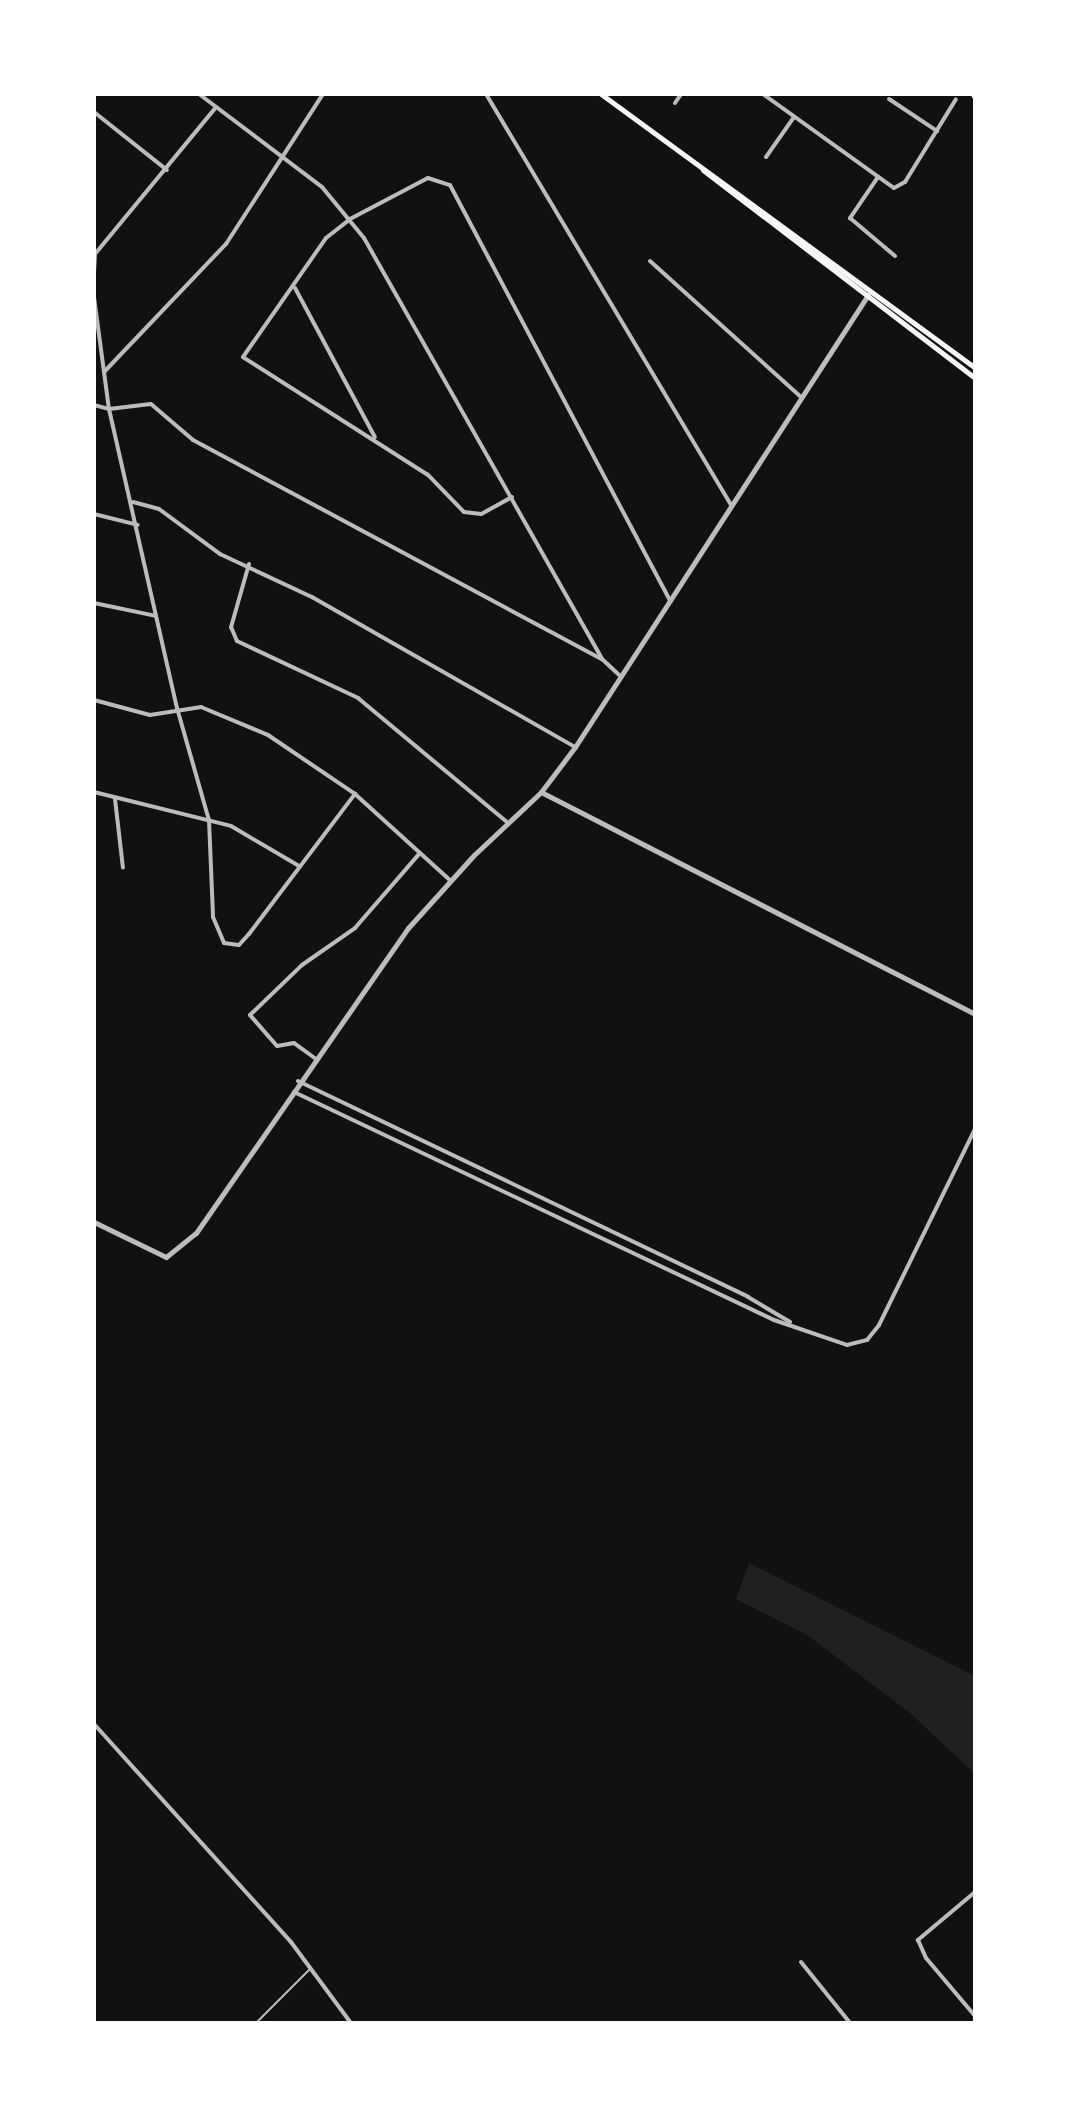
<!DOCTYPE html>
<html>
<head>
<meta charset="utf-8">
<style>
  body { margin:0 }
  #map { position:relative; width:1069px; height:2117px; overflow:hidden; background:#111; font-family:"Nunito Sans",sans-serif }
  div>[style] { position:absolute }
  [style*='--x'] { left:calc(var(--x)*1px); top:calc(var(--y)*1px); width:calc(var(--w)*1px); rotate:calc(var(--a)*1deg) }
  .green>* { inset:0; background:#202020 }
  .service>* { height:2px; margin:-1px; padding:0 1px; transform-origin:1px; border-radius:1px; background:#bcbcbc }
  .minor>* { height:4px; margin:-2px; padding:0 2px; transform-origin:2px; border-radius:2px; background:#bcbcbc }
  .tertiary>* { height:5px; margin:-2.5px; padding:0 2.5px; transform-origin:2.5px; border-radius:2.5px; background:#bcbcbc }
  .secondary>* { height:5px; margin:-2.5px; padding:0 2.5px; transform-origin:2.5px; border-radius:2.5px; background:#f5f5f5 }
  span { translate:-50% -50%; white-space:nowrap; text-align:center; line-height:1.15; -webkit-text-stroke:7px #fff; paint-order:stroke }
  .frame { position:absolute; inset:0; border:96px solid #fff; pointer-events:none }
</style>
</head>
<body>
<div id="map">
  <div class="green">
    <div style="clip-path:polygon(749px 1563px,975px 1676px,975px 1774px,910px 1713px,807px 1635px,736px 1599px)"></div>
  </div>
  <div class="service">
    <div style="--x:256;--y:2023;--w:76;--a:-45"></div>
  </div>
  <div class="minor">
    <div style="--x:199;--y:94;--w:154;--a:37.1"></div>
    <div style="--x:322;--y:187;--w:66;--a:50.5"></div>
    <div style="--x:364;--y:238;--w:484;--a:60.5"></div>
    <div style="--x:486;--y:94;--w:478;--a:59.2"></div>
    <div style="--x:763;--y:94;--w:161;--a:35.7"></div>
    <div style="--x:894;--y:188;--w:13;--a:-29"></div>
    <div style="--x:905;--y:182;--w:97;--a:-58.4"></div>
    <div style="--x:889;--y:99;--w:58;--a:33.7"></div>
    <div style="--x:675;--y:103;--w:11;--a:-56"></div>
    <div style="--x:94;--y:112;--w:93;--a:38.5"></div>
    <div style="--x:766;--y:157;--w:49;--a:-55"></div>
    <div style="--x:878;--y:177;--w:50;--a:124.3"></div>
    <div style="--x:850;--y:218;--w:59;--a:40.2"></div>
    <div style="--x:650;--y:261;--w:202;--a:42"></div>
    <div style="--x:94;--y:273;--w:19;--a:-87"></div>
    <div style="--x:95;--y:254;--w:190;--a:-50.5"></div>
    <div style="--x:295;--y:288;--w:169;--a:61.8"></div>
    <div style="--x:94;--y:297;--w:113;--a:82.4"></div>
    <div style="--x:109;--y:409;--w:307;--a:77.2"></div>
    <div style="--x:177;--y:708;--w:116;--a:74.1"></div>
    <div style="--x:209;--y:820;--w:97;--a:87.6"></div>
    <div style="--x:213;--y:917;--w:28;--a:67"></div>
    <div style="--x:224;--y:943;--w:15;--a:8"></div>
    <div style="--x:239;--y:945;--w:15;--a:-48"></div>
    <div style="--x:249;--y:934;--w:176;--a:-52.9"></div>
    <div style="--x:104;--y:372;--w:177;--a:-46.4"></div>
    <div style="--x:226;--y:244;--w:179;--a:-57.1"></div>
    <div style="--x:94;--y:405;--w:16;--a:15"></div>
    <div style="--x:109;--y:409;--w:42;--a:-6.8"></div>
    <div style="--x:151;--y:404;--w:55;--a:40.6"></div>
    <div style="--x:193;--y:440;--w:464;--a:28.2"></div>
    <div style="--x:602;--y:659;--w:26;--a:43"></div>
    <div style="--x:512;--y:497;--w:35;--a:151"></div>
    <div style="--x:481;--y:514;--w:17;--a:-173"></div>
    <div style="--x:464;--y:512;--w:52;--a:-134.2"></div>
    <div style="--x:428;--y:475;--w:219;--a:-147.5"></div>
    <div style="--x:243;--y:357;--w:145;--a:-55.1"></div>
    <div style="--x:326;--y:238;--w:31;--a:-38"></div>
    <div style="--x:350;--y:219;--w:88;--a:-27.7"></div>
    <div style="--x:428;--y:178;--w:23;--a:18"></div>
    <div style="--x:450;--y:185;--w:471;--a:62.1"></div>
    <div style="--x:133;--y:502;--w:27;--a:15"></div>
    <div style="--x:159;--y:509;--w:76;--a:36.4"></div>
    <div style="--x:220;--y:554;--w:102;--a:25.1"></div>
    <div style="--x:312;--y:597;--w:303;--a:29.7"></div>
    <div style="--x:94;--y:514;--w:45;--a:14"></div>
    <div style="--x:249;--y:564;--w:66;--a:105.9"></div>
    <div style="--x:231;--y:627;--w:15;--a:67"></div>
    <div style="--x:237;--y:641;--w:134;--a:25.2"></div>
    <div style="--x:358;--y:698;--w:195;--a:39.8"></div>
    <div style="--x:94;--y:603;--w:63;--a:11.8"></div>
    <div style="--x:94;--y:700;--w:58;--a:15"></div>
    <div style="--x:150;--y:715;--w:52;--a:-8.9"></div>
    <div style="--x:201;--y:707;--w:73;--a:22.7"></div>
    <div style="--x:268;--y:735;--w:105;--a:34.1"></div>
    <div style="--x:355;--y:794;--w:128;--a:42.2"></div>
    <div style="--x:94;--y:792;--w:141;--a:13.9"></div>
    <div style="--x:231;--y:826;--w:79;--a:30.5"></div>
    <div style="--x:115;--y:799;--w:69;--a:83.4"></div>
    <div style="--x:94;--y:919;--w:1;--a:90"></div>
    <div style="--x:316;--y:1059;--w:27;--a:-144"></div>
    <div style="--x:294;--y:1043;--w:17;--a:170"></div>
    <div style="--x:277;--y:1046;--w:41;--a:-131.1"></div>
    <div style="--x:250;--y:1015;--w:72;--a:-43.9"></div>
    <div style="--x:302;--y:965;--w:65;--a:-34.9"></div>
    <div style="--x:355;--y:928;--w:99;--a:-49.1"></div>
    <div style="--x:298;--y:1081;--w:499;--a:25.6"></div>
    <div style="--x:748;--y:1297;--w:49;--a:30.8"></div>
    <div style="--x:294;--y:1092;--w:531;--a:25.41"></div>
    <div style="--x:774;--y:1320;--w:77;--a:18.9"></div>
    <div style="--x:847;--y:1345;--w:21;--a:-14"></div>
    <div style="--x:867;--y:1340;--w:19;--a:-51"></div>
    <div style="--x:879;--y:1325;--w:218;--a:-63.9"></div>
    <div style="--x:94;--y:1724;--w:294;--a:47.9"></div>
    <div style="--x:291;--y:1942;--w:101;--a:53.5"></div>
    <div style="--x:975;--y:1892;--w:75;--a:139.9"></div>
    <div style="--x:918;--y:1940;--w:20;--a:66"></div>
    <div style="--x:926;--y:1958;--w:76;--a:49.8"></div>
    <div style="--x:801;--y:1962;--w:78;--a:51.2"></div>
  </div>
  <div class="tertiary">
    <div style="--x:541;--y:792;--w:487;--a:27.1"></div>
    <div style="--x:94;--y:1222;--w:80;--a:25.9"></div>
    <div style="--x:166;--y:1257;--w:38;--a:-39"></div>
    <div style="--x:196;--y:1233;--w:371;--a:-55.2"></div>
    <div style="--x:408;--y:928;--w:98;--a:-47.9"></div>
    <div style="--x:474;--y:855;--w:92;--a:-43.2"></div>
    <div style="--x:541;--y:792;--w:56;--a:-52.9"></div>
    <div style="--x:575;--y:747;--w:539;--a:-57.05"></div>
  </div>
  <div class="secondary">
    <div style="--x:601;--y:94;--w:464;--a:36.2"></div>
    <div style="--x:973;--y:94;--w:4;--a:63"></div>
    <div style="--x:703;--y:170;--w:342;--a:37.4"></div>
  </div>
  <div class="frame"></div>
</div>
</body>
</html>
